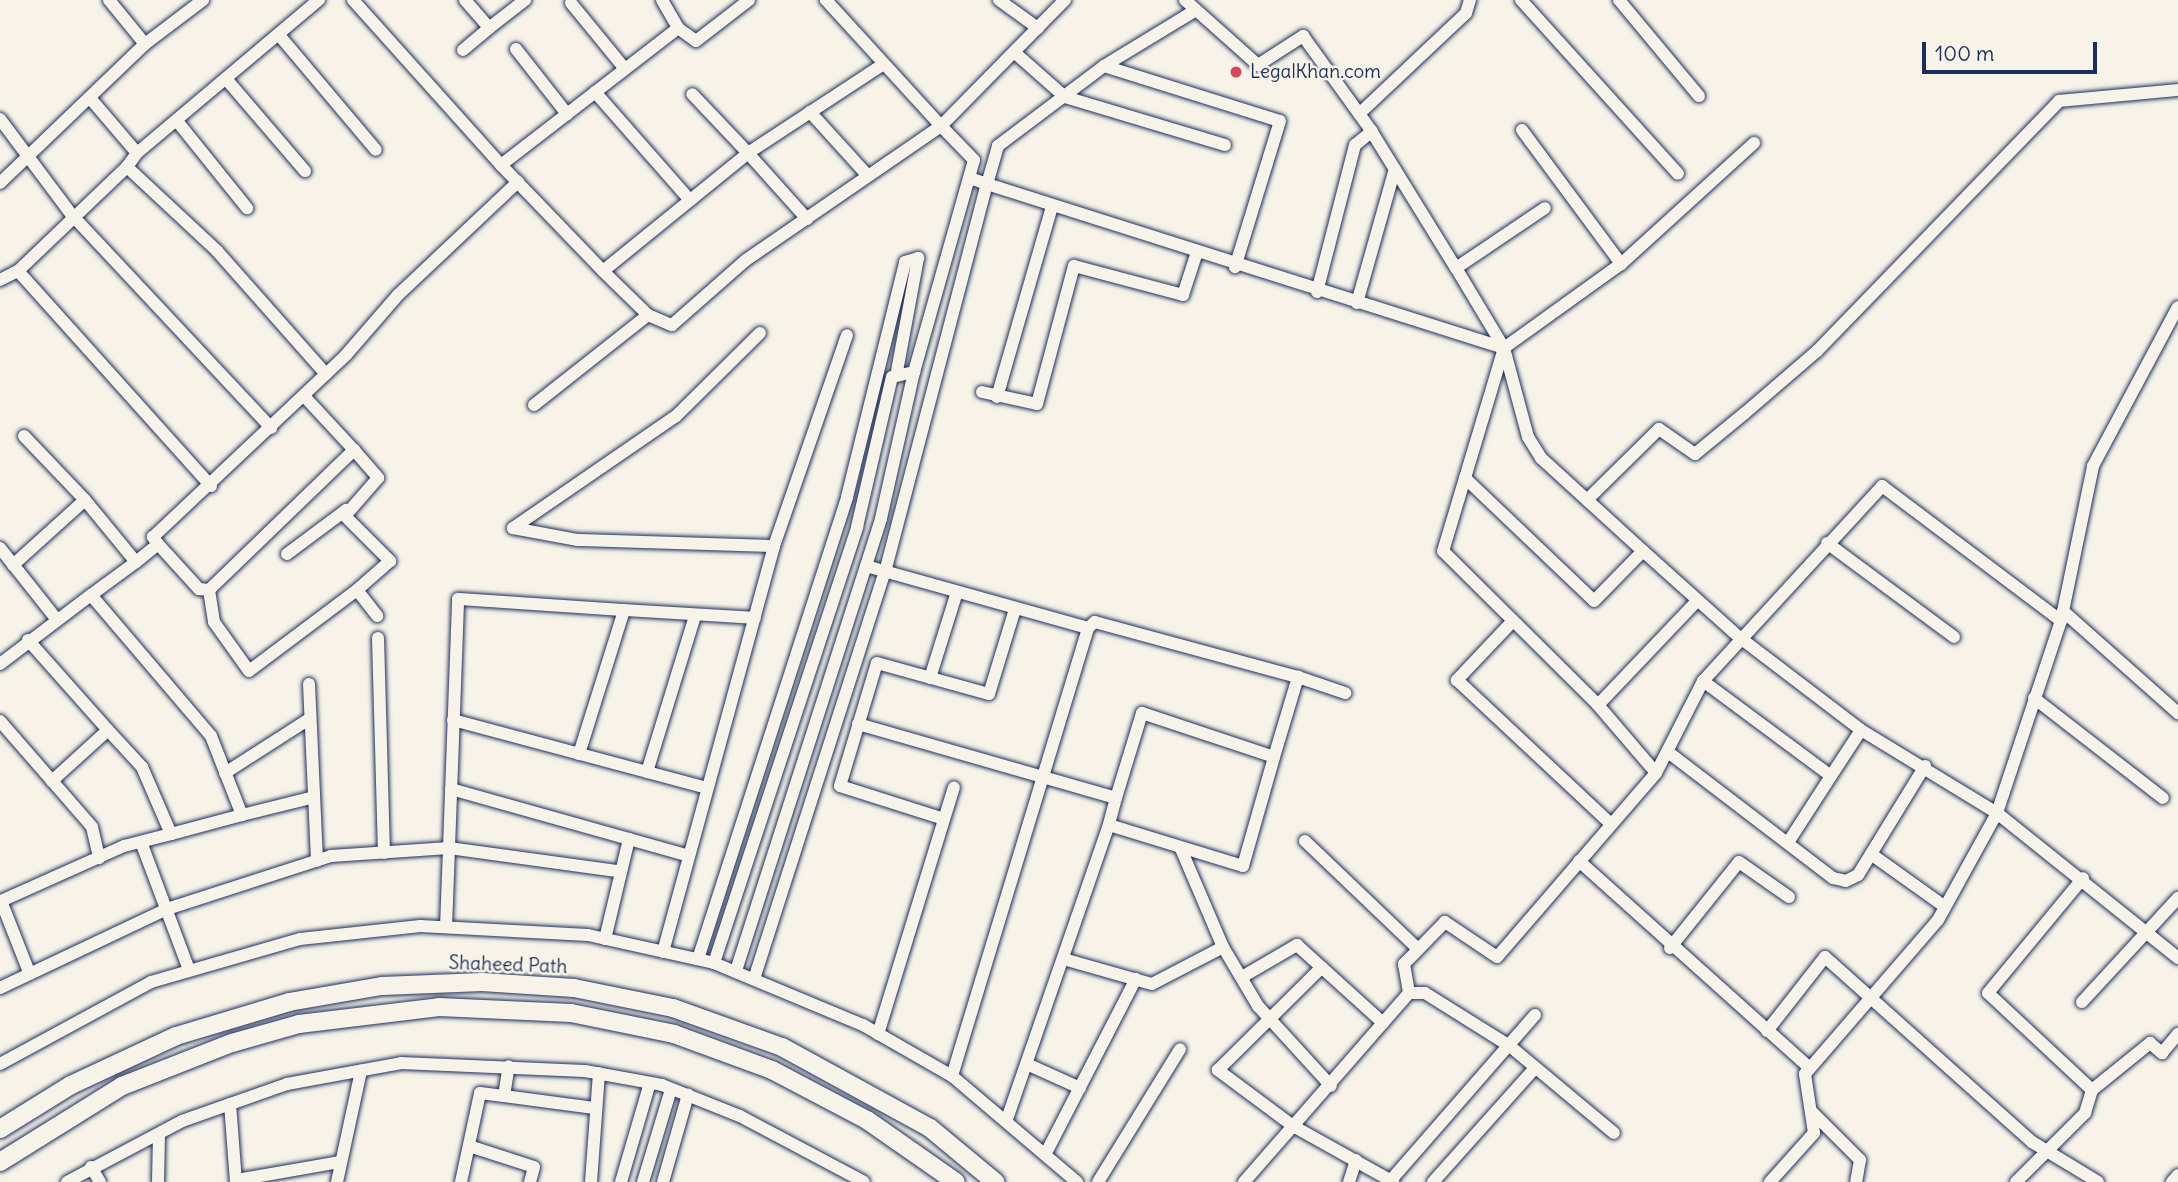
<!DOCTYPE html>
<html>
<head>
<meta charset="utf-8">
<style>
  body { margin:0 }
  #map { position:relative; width:2178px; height:1182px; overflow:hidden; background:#f7f3e8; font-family:Delius,sans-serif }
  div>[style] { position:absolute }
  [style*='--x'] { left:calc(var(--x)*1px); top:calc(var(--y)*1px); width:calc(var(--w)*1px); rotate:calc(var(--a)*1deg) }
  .roads { filter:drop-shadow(0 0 2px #1b2f5e) drop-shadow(0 0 2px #1b2f5e) }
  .minor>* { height:12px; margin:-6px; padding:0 6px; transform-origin:6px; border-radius:6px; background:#f7f3e8 }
  .highway>* { height:18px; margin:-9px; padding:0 9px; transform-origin:9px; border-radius:9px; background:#f7f3e8 }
  .dots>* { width:19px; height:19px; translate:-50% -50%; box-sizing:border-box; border:4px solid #f7f3e8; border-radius:50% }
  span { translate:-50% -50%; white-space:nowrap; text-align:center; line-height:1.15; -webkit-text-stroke:5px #f7f3e8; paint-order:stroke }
  .poi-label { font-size:19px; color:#1b2f5e }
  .left { translate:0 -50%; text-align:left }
  .street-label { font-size:19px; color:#1b2f5e }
  .scale { position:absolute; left:1922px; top:42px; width:175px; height:32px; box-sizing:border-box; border:4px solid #1b2f5e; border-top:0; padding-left:9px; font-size:21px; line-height:24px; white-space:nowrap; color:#1b2f5e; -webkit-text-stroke:5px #f7f3e8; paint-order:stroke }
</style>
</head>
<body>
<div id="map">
  <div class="roads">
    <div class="minor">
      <div style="--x:109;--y:0;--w:57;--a:50.7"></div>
      <div style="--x:353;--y:0;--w:222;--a:48.1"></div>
      <div style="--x:501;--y:165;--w:224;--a:-37.7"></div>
      <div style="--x:465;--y:0;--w:37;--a:49"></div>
      <div style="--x:489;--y:28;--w:46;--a:-37.9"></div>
      <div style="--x:662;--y:0;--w:32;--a:60"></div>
      <div style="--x:678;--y:28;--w:22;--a:36"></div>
      <div style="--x:696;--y:41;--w:67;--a:-37.7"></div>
      <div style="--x:999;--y:0;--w:48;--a:35.7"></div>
      <div style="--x:1185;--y:0;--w:98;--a:41.7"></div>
      <div style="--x:1258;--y:65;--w:54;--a:-32.8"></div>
      <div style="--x:1303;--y:36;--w:115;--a:54.2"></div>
      <div style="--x:1370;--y:129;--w:163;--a:58.3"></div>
      <div style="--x:1456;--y:268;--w:93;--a:59"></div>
      <div style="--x:1504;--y:348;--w:212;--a:106.7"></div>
      <div style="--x:1443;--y:551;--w:218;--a:44.8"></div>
      <div style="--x:1598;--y:705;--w:89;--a:49.5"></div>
      <div style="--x:1656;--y:773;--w:243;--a:130.8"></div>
      <div style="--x:1497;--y:957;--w:63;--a:-146.1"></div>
      <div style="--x:1445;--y:922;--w:59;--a:134.3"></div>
      <div style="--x:1404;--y:964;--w:29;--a:80"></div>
      <div style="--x:1409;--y:993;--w:176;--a:131.1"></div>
      <div style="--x:1293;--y:1126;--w:94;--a:-143.3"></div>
      <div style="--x:1218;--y:1070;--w:146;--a:-44.7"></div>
      <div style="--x:1521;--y:0;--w:234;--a:47.9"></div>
      <div style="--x:1619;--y:0;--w:125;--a:50.2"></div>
      <div style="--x:571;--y:3;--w:85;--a:50.7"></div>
      <div style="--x:1196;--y:10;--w:108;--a:148.7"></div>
      <div style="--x:1104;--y:66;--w:133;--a:143"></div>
      <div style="--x:998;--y:146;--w:40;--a:106"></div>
      <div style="--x:987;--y:184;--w:542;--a:17.6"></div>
      <div style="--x:1504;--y:348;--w:92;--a:74.9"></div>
      <div style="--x:1528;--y:437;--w:25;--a:58"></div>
      <div style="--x:1541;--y:458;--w:138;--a:42.4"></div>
      <div style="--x:1643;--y:551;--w:129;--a:41.9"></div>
      <div style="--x:1739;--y:637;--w:153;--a:37.3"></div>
      <div style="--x:1861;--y:730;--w:159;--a:31.4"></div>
      <div style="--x:1997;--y:813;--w:232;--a:38.7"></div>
      <div style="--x:279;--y:35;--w:150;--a:49.9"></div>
      <div style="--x:516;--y:49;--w:83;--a:51.9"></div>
      <div style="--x:463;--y:50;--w:34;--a:-40"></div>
      <div style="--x:1014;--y:52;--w:68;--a:41.4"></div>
      <div style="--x:1065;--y:97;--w:167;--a:16.7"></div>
      <div style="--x:1104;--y:66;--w:184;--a:17.4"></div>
      <div style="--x:1280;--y:121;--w:153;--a:107.1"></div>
      <div style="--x:227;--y:80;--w:120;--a:49.4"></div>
      <div style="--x:595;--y:92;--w:144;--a:48.7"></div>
      <div style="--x:90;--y:98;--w:72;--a:49.5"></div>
      <div style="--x:137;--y:153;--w:17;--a:126"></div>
      <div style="--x:127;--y:167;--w:123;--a:43"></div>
      <div style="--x:217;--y:251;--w:164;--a:48.5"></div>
      <div style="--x:810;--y:112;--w:86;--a:47.8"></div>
      <div style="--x:1359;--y:114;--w:147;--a:-43.3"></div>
      <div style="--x:1466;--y:13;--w:14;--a:-73"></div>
      <div style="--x:0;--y:119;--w:119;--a:53.2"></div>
      <div style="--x:71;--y:214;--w:293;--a:46.9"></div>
      <div style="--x:177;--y:121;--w:112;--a:51.2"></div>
      <div style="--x:1522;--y:130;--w:167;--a:53.5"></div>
      <div style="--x:137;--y:153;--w:238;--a:-40.1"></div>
      <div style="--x:501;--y:165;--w:147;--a:46.1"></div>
      <div style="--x:603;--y:271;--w:187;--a:-39.1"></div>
      <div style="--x:748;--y:153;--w:81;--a:-133.5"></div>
      <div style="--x:0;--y:183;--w:201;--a:-43.8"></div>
      <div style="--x:145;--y:44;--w:73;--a:-37.2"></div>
      <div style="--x:807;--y:219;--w:89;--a:-131.8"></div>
      <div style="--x:748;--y:153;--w:160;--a:-33.3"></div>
      <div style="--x:1456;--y:268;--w:107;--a:-34"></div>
      <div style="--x:18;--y:271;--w:289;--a:48.1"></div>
      <div style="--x:603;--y:271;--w:63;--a:44.4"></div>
      <div style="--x:648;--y:315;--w:26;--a:23"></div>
      <div style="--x:672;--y:325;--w:98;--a:-41.3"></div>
      <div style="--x:746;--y:260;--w:237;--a:-34.5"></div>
      <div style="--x:941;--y:126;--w:171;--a:-132.4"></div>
      <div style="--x:0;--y:280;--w:20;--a:-27"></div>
      <div style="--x:18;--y:271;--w:151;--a:-43.7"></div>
      <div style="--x:1317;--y:292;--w:152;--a:-75.5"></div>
      <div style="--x:1355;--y:145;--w:22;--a:-39"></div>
      <div style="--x:1357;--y:303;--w:139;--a:-74.2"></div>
      <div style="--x:760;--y:333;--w:118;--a:135.3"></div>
      <div style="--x:676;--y:416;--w:198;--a:145.5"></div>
      <div style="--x:513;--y:528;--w:66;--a:10.5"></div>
      <div style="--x:578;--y:540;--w:196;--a:1.8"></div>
      <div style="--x:1504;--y:348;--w:144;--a:-35.7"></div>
      <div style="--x:1621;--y:264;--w:180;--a:-42.3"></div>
      <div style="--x:914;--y:372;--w:220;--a:-74.2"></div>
      <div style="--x:974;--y:160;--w:47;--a:-134.1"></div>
      <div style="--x:941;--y:126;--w:177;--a:-45.5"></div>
      <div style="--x:982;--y:392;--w:56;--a:12.3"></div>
      <div style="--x:1037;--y:404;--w:143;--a:-75"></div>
      <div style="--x:1074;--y:266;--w:113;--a:14.9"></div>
      <div style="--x:1183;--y:295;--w:42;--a:-72"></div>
      <div style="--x:997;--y:397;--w:199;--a:-73.9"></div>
      <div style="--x:534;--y:405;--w:145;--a:-38.3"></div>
      <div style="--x:24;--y:436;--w:88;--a:46.4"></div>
      <div style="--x:354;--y:450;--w:37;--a:49"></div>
      <div style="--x:378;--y:478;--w:50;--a:131"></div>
      <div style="--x:345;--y:516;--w:64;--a:45"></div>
      <div style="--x:390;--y:561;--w:44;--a:138.7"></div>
      <div style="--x:357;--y:590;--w:33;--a:52"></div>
      <div style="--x:1465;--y:478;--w:178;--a:43.6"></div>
      <div style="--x:1594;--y:601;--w:70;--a:-45.6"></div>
      <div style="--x:1587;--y:500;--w:101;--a:-44.6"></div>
      <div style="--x:1659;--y:429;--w:44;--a:34.8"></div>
      <div style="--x:1695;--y:454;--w:65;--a:-39.4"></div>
      <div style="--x:1745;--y:413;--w:95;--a:-40.7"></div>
      <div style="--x:1817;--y:351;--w:348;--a:-45.9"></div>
      <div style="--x:2059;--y:101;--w:120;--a:-5.3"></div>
      <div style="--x:1827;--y:543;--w:158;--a:36.5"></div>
      <div style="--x:158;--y:544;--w:9;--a:-126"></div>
      <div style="--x:153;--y:537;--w:265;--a:-43.3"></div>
      <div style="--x:346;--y:355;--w:79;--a:-49.1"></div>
      <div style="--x:398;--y:295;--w:165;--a:-43.3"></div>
      <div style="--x:0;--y:548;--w:92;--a:51.6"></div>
      <div style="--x:287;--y:554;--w:74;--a:-36.7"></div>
      <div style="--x:136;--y:562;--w:28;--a:-39"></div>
      <div style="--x:158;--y:544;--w:61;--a:47.7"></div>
      <div style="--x:199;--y:589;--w:10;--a:6"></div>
      <div style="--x:209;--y:590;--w:202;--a:-44"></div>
      <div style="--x:354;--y:450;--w:74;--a:-132.8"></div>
      <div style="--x:13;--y:565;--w:97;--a:-42.1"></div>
      <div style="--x:85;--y:500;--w:80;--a:50.6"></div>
      <div style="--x:136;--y:562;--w:56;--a:143.7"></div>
      <div style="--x:866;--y:566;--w:230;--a:15.6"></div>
      <div style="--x:209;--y:590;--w:32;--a:81"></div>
      <div style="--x:214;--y:622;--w:60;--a:54.5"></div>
      <div style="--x:249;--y:671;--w:135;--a:-36.9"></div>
      <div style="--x:2063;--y:611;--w:154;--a:41.6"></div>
      <div style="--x:1511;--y:623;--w:79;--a:133.5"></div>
      <div style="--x:1457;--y:680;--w:208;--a:43.1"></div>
      <div style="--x:378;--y:638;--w:215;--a:88.4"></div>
      <div style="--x:28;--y:640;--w:120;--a:48.4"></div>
      <div style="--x:108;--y:730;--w:76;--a:137.7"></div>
      <div style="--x:0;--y:664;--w:114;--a:-37.2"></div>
      <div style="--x:91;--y:595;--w:185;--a:49.6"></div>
      <div style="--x:211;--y:736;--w:85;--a:68.6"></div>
      <div style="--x:242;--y:815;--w:73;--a:165"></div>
      <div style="--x:930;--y:678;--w:90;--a:-72.6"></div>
      <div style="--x:1703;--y:681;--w:159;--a:36.6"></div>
      <div style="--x:1831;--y:776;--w:77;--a:122.9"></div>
      <div style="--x:309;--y:684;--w:177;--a:87.4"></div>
      <div style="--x:2034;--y:698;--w:163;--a:37.8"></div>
      <div style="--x:1598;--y:705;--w:144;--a:-46.4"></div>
      <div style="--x:453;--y:720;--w:262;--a:15"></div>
      <div style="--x:0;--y:721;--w:140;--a:49"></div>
      <div style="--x:92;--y:827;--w:32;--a:77"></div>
      <div style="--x:858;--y:724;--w:268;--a:16"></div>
      <div style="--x:1116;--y:798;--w:89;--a:-73"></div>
      <div style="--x:1142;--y:713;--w:139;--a:18.4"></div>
      <div style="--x:1274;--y:757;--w:84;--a:-73.3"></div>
      <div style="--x:1298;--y:677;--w:50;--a:18.8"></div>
      <div style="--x:1668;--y:752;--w:208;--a:37.4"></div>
      <div style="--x:1833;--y:878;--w:13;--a:13"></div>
      <div style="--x:1846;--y:881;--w:13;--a:-27"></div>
      <div style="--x:1858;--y:875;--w:128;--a:-58.4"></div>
      <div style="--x:579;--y:754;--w:151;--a:-72.6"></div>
      <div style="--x:624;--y:610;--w:131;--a:3.5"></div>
      <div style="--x:647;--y:772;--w:160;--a:-72.9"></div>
      <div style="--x:225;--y:773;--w:100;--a:-32.7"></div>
      <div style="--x:1656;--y:773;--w:103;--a:-62.9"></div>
      <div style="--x:1703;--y:681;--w:265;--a:-47.4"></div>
      <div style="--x:1882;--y:486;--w:224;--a:37"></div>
      <div style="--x:1831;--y:776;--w:55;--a:-56.9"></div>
      <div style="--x:451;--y:789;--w:244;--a:15.7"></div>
      <div style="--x:1116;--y:798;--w:28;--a:105"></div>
      <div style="--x:1109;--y:825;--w:140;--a:17"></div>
      <div style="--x:1243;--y:866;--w:113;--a:-74.1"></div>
      <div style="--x:242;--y:815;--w:74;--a:-14"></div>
      <div style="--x:944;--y:819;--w:109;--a:-162.4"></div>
      <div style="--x:840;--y:786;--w:128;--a:-73.3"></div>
      <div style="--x:877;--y:663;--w:116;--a:15.5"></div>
      <div style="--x:989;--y:694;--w:89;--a:-73"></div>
      <div style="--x:1305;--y:841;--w:156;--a:43.7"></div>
      <div style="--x:141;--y:842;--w:137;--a:69.4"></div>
      <div style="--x:1181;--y:849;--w:107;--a:66.8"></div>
      <div style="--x:1223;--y:947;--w:69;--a:59.3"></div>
      <div style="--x:1258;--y:1006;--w:108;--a:47.6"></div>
      <div style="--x:1871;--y:854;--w:91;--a:35.6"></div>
      <div style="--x:1579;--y:861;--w:310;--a:41.9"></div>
      <div style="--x:446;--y:927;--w:79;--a:-87.8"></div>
      <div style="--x:449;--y:848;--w:171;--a:7.8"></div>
      <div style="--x:605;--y:939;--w:103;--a:-76.5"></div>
      <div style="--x:1670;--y:948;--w:110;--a:-51.3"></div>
      <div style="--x:1739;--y:862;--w:61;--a:35"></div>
      <div style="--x:663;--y:952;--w:421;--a:-74.7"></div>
      <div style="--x:774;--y:546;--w:223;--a:-70.9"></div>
      <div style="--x:698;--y:959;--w:485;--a:-72.1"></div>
      <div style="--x:847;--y:497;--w:242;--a:-76.1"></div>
      <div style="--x:905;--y:262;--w:14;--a:-17"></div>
      <div style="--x:918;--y:258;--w:115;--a:100.5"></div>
      <div style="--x:1067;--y:960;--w:88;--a:15.8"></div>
      <div style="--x:1152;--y:984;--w:80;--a:-27.5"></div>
      <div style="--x:714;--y:963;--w:459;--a:-71.8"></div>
      <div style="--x:857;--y:527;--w:154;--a:-76.9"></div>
      <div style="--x:892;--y:377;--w:23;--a:-13"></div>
      <div style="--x:914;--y:372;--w:151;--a:102.7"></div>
      <div style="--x:881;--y:519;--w:475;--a:107.8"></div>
      <div style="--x:29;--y:972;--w:76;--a:-111.5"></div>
      <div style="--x:1;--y:901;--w:135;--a:-24.1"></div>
      <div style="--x:124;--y:846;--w:49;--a:-14.3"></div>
      <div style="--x:171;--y:834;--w:73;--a:-113.4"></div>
      <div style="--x:142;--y:767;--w:50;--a:-132.6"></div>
      <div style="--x:1242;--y:977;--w:64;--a:-30.2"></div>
      <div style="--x:1297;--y:945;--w:116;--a:42.2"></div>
      <div style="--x:754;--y:979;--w:428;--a:-72.2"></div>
      <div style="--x:885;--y:572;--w:401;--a:-75.3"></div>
      <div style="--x:987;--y:184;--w:18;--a:-161"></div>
      <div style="--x:0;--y:988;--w:185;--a:-25.3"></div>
      <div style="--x:167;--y:909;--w:172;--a:-17.9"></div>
      <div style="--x:331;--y:856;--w:118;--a:-3.9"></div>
      <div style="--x:449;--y:848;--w:249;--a:-87.9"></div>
      <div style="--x:458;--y:599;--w:166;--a:3.8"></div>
      <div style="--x:1409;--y:993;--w:16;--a:0"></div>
      <div style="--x:1425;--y:993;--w:102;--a:32.1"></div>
      <div style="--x:1511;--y:1047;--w:134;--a:39.9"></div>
      <div style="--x:2082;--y:1002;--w:142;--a:-47.3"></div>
      <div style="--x:1767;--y:1031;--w:94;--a:-51.9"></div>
      <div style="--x:1825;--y:957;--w:278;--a:41.8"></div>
      <div style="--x:2032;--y:1142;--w:77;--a:31.2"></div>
      <div style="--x:878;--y:1034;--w:258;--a:-72.9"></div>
      <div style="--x:0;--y:1064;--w:172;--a:-28.5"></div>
      <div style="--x:151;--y:982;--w:155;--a:-16.1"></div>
      <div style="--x:300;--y:939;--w:121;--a:-6.2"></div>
      <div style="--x:420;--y:926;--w:168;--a:3.1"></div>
      <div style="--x:588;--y:935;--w:129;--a:12.5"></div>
      <div style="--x:714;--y:963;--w:161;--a:22.6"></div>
      <div style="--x:863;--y:1025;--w:103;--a:29.8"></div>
      <div style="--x:952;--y:1076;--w:164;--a:40.3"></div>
      <div style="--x:1029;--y:1065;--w:56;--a:24.3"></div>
      <div style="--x:952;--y:1076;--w:468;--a:-73.1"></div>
      <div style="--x:1088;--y:628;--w:9;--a:-41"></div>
      <div style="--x:1095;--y:622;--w:210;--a:15.2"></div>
      <div style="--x:2092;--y:1090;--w:75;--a:-39"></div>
      <div style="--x:2150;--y:1043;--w:16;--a:40"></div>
      <div style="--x:2162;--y:1053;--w:25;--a:-50"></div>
      <div style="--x:504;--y:1096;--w:91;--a:7.6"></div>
      <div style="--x:230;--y:1104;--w:78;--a:85.6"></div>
      <div style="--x:1812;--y:1112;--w:68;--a:45"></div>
      <div style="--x:1860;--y:1160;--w:22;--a:100"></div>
      <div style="--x:1007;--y:1119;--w:311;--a:-70.9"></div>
      <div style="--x:469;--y:1146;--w:68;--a:17.9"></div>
      <div style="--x:534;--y:1167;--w:16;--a:105"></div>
      <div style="--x:1046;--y:1153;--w:196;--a:-62.7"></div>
      <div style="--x:91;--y:1167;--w:17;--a:59"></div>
      <div style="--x:237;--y:1180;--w:105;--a:-9.9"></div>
      <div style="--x:1391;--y:1180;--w:219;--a:-48.9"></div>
      <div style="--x:67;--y:1182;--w:130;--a:-27.9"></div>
      <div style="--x:182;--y:1121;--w:111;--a:-19.4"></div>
      <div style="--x:287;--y:1084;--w:116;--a:-10.4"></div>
      <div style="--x:401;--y:1063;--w:184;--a:2.5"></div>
      <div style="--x:585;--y:1071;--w:78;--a:10.3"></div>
      <div style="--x:662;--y:1085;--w:84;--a:21.7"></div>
      <div style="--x:740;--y:1116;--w:140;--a:28"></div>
      <div style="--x:158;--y:1182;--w:48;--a:-88.8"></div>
      <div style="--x:337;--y:1182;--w:114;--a:-77.8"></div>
      <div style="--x:461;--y:1182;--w:91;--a:-77.9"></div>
      <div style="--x:480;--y:1093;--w:24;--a:7"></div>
      <div style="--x:504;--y:1096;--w:30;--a:-81"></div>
      <div style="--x:591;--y:1182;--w:109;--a:-85.8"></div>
      <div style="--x:621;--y:1182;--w:103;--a:-73.7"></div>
      <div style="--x:643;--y:1182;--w:97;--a:-73.2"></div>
      <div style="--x:663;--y:1182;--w:91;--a:-74"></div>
      <div style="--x:1098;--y:1182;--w:156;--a:-58.3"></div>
      <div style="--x:1244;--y:1182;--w:74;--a:-48.8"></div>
      <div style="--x:1293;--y:1126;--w:115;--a:29.2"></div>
      <div style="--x:1349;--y:1182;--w:23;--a:-72"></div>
      <div style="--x:1433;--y:1182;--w:152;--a:-48.2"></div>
      <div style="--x:1770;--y:1182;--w:66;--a:-48.1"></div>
      <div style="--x:1814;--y:1133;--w:60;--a:-98.7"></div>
      <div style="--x:1805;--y:1074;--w:203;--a:-49.2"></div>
      <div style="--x:1938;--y:920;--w:122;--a:-61.1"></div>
      <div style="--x:1997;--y:813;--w:202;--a:-71.6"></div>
      <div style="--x:2061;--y:621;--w:158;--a:-78.3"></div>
      <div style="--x:2093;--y:466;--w:180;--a:-61.9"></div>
      <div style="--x:2016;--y:1182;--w:98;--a:-45"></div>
      <div style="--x:2085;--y:1113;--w:24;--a:-73"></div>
      <div style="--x:2092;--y:1090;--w:142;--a:-137"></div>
      <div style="--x:1988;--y:993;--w:149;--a:-50.4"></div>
      <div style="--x:2172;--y:1182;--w:9;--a:-49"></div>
    </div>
    <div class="highway">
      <div style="--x:0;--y:1129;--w:84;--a:-31.8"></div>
      <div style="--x:71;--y:1085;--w:116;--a:-25"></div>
      <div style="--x:176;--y:1036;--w:118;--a:-16.7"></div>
      <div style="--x:289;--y:1002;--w:94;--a:-9.8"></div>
      <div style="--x:382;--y:986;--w:100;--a:-2.3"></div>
      <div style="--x:482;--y:982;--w:92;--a:3.7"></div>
      <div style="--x:574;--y:988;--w:101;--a:11.4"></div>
      <div style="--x:673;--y:1008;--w:116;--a:19.7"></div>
      <div style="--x:782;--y:1047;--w:169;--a:28.7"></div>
      <div style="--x:930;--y:1128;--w:85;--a:39.7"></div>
      <div style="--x:0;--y:1162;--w:144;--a:-31.9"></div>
      <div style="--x:122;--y:1086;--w:118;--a:-21.4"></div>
      <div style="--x:232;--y:1043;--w:70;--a:-15.8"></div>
      <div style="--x:299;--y:1024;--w:141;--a:-6.9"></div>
      <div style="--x:439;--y:1007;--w:132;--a:2.6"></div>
      <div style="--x:571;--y:1013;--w:105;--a:11.5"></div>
      <div style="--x:674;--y:1034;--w:104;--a:20.2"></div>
      <div style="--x:772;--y:1070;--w:107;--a:27.8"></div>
      <div style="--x:867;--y:1120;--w:108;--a:34.9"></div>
    </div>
  </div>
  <div class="dots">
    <div style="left:1236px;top:72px;background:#d1495b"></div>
  </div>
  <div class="poi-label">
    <span class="left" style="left:1250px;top:72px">LegalKhan.com</span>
  </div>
  <div class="street-label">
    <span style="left:508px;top:965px;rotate:2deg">Shaheed Path</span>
  </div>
  <div class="scale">100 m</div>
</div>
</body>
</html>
